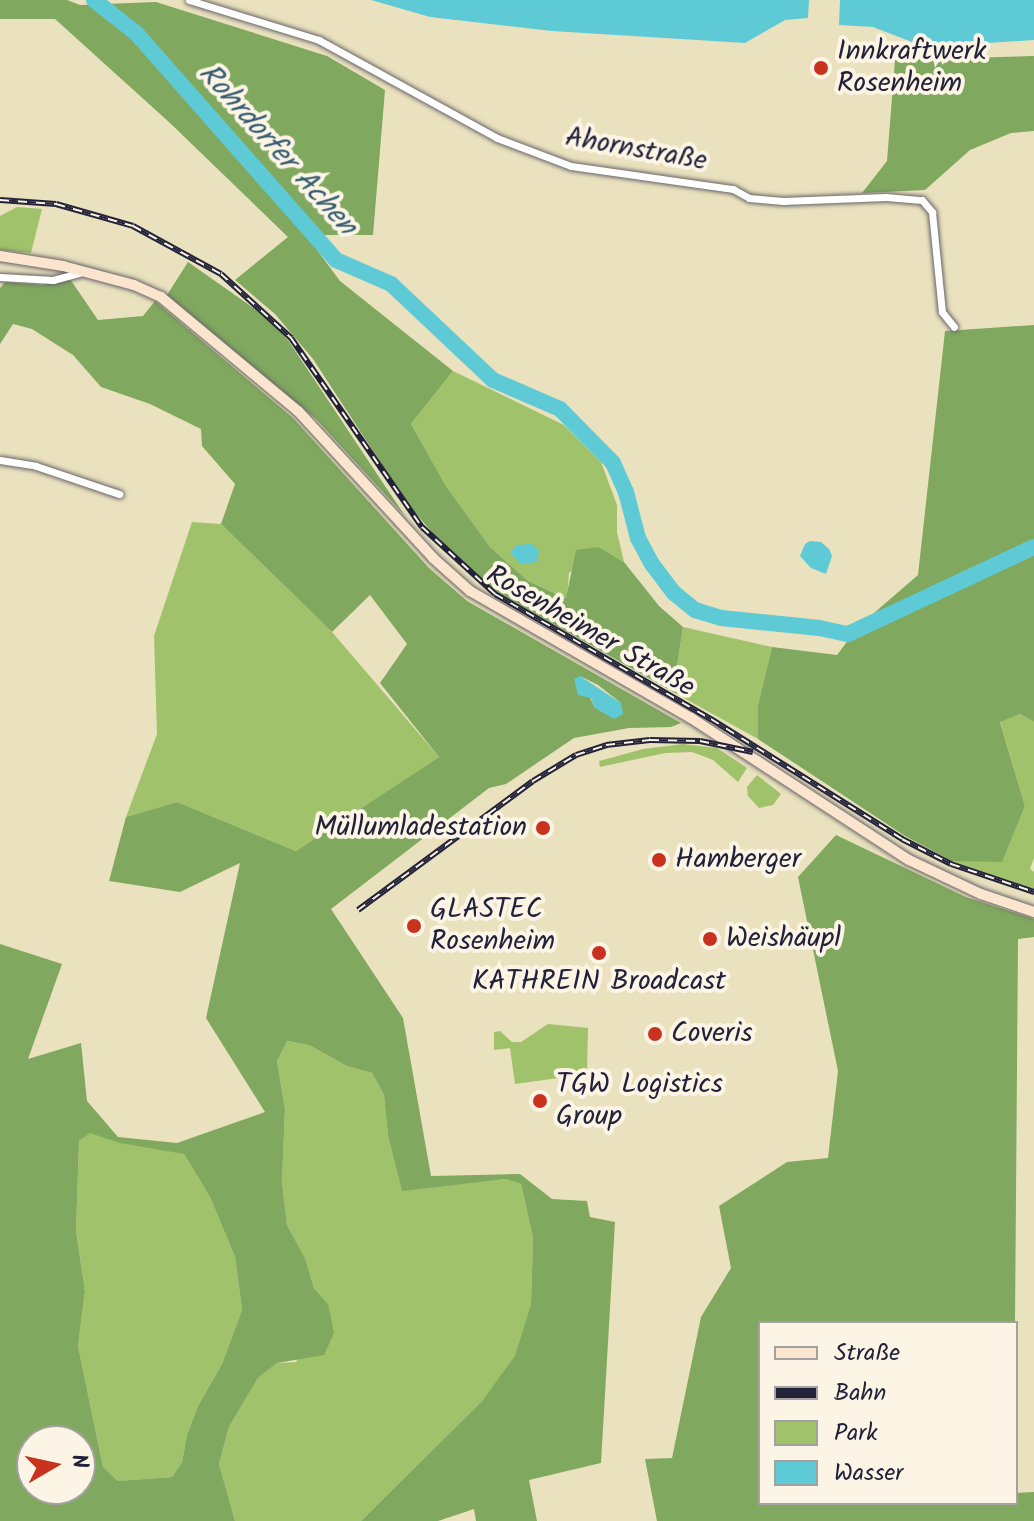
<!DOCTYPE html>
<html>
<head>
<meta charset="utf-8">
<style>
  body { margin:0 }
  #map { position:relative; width:1034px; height:1521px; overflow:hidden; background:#eae1be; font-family:Kalam,sans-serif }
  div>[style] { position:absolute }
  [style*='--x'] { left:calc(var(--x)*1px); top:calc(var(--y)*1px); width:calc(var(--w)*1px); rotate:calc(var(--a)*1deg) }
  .green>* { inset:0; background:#a0c26b }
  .forest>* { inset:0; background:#80a85f }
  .water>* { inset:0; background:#5ecad6 }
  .river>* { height:16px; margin:-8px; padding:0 8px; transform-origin:8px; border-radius:8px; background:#5ecad6 }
  .roads { filter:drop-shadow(0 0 2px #686569) drop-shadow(0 0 2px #686569) }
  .minor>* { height:7px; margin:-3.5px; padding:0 3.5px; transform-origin:3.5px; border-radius:3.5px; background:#fff }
  .secondary>* { height:10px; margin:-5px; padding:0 5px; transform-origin:5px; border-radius:5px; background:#fbe5cf }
  .rail>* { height:6px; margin-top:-3px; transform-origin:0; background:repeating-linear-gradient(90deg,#fcf5e5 0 9px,#22223b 0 18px); box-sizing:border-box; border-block:2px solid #22223b }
  .dots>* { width:22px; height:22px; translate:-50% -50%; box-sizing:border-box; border:4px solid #fcf5e5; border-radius:50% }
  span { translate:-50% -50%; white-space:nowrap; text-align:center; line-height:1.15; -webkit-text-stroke:8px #fcf5e5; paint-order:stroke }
  .poi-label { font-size:28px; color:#22223b }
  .left { translate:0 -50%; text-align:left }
  .right { translate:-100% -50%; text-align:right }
  .street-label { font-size:28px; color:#22223b }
  .water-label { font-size:30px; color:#375d71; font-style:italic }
  .legend { position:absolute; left:758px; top:1321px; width:260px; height:184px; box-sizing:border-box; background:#fcf5e5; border:2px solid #a5a1a1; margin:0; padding:10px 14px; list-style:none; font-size:24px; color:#22223b }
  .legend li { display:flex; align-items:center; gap:16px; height:40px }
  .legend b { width:40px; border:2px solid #a5a1a1 }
  .north { position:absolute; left:16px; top:1425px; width:80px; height:80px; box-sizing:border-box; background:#fcf5e5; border:2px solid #a5a1a1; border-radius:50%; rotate:81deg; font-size:22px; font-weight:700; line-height:32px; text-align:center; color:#22223b }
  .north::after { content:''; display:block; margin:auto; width:28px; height:36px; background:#c8321e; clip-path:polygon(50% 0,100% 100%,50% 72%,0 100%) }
</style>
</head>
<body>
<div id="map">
  <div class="green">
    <div style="clip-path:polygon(17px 207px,42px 209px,31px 253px,0 250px,0 216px)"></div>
    <div style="clip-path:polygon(453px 371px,564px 425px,601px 462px,617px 505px,617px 532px,624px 562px,599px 547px,569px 573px,567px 598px,528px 581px,490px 547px,446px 486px,411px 424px)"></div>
    <div style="clip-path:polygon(192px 522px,221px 524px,332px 632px,439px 757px,296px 851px,177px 802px,126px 817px,157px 734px,154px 636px)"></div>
    <div style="clip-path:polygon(683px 627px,772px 647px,758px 705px,758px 739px,673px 692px)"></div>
    <div style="clip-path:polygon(1020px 714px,1034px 722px,1034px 858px,1030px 869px,1034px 872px,1034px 889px,952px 861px,1002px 861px,1025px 806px,1000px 721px)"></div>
    <div style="clip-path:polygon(683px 744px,717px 748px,747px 768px,738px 782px,713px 760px,692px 752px,665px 753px,600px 767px,599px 761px,643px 749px)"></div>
    <div style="clip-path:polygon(757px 775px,781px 794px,773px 805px,759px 808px,748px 796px,747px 787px)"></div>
    <div style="clip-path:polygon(548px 1024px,588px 1028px,587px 1074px,515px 1084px,510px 1048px,494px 1050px,494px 1032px,500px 1031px,512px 1042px,521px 1042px)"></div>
    <div style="clip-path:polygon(286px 1041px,309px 1045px,347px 1066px,372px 1073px,384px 1095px,388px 1136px,402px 1190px,506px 1179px,521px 1184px,533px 1238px,531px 1304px,516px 1356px,482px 1401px,361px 1521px,235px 1521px,219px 1464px,229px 1427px,258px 1378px,277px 1363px,296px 1362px,328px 1304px,314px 1288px,305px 1258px,287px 1225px,282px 1182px,285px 1109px,277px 1061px)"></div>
    <div style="clip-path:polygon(90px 1132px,184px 1154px,210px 1197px,235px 1257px,242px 1310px,222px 1364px,198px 1406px,187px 1435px,182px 1462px,172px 1477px,118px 1481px,103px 1467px,78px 1346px,85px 1291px,76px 1231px,79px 1141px)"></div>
  </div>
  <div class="forest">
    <div style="clip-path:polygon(0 0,67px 0,80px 5px,156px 2px,327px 56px,385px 90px,373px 235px,306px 235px,340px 281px,453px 371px,411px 424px,446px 486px,490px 547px,528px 581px,566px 598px,576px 550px,599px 547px,624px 562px,659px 606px,683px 627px,673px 692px,497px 592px,441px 543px,407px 503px,313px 359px,275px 314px,235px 280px,288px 237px,170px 123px,55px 19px,0 19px)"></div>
    <div style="clip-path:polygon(1034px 56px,1034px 131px,1011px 133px,970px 150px,925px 190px,862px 193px,887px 161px,895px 60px)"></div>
    <div style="clip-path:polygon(188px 262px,269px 319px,288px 340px,405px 516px,317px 420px,167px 295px)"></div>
    <div style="clip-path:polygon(evenodd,70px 279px,98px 320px,143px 316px,155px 301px,293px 418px,429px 568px,467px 601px,681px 723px,671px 727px,629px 728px,574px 738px,506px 784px,489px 788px,331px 909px,403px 1018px,431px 1176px,520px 1174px,552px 1199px,587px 1201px,590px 1217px,615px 1222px,601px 1463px,529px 1480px,537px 1521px,476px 1521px,474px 1509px,438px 1521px,361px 1521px,482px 1401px,515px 1356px,531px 1304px,533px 1238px,521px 1184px,506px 1179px,402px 1191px,388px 1136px,384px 1095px,372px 1073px,347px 1066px,309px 1045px,287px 1041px,277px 1061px,285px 1109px,282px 1182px,287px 1225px,305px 1258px,314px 1288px,328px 1304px,334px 1333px,324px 1355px,277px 1363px,258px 1378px,229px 1427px,219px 1464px,235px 1521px,0 1521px,0 944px,62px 964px,28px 1059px,81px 1043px,87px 1101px,118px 1137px,177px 1143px,265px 1112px,206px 1018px,240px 863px,180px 892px,109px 881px,126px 817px,177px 802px,296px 851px,439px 757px,380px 683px,407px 644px,370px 595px,332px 632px,221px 524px,235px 484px,202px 446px,201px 429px,150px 404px,101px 387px,73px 355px,32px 329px,13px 324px,0 344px,0 288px,5px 282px,42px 285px,70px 279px,580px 676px,598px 685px,621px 703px,595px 708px,580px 676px,70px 279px,90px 1133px,120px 1143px,184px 1154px,210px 1197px,235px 1257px,242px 1310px,222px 1364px,198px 1406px,187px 1435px,182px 1462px,172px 1477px,118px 1481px,103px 1467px,78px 1346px,85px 1291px,76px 1231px,79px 1141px,90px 1133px,70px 279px,32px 1441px,80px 1441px,80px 1489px,32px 1489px,32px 1441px)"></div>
    <div style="clip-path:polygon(1034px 325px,1034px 722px,1020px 714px,1000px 722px,1025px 806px,1002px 862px,952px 861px,905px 836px,758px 739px,758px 705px,772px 647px,837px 655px,859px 626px,918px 575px,945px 331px)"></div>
    <div style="clip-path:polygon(836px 835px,966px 897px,1034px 919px,1034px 937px,1018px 939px,1015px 1323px,760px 1323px,760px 1503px,1016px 1503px,1016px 1493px,1034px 1492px,1034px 1521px,657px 1521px,645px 1459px,672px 1458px,701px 1317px,731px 1268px,719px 1206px,787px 1162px,828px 1158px,838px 1071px,798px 877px)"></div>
  </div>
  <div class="water">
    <div style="clip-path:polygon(371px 0,809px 0,808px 18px,785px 20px,745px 43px,552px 31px,430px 17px)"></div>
    <div style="clip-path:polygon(840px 0,1034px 0,1034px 40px,925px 47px,873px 27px,839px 25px)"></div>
    <div style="clip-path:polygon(810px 541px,821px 542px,829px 549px,832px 556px,826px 574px,811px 568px,800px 556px,805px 544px)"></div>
    <div style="clip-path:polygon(532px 544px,539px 551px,537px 562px,520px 564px,510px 552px,517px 545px)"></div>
    <div style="clip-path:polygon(580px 676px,621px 703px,623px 714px,614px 719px,595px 708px,591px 698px,578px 695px,574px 679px)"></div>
  </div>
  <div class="river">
    <div style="--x:94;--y:0;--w:53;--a:38.2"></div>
    <div style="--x:136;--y:33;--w:303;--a:48.6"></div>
    <div style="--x:336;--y:260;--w:60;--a:23.6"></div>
    <div style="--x:391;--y:284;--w:140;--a:43.3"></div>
    <div style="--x:493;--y:380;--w:73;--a:23.4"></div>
    <div style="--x:560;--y:409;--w:76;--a:45.5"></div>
    <div style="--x:613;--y:463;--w:32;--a:66"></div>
    <div style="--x:626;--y:492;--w:48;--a:75.4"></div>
    <div style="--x:638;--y:538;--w:30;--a:62"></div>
    <div style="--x:652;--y:564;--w:36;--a:53"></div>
    <div style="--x:674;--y:593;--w:27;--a:39"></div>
    <div style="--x:695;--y:610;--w:27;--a:17"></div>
    <div style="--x:721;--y:618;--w:99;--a:5.8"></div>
    <div style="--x:819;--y:628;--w:30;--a:12"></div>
    <div style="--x:848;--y:634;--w:205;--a:-25.1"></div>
  </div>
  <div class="roads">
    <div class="minor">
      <div style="--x:189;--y:0;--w:136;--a:17.1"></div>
      <div style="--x:319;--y:40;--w:203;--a:28.8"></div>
      <div style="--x:497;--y:138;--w:79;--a:20.7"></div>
      <div style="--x:571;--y:166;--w:164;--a:8.1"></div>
      <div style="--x:733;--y:189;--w:18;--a:29"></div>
      <div style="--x:749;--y:198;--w:34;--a:5"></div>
      <div style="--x:783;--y:201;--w:103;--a:-2.2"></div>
      <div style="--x:886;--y:197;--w:36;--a:5"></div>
      <div style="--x:922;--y:200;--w:16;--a:50"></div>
      <div style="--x:932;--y:212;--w:100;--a:84.3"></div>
      <div style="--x:942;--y:312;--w:19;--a:51"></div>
      <div style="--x:0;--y:277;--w:53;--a:3.2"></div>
      <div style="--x:53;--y:280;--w:31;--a:-15"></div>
      <div style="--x:0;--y:460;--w:36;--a:9"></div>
      <div style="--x:36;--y:466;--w:88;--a:18.6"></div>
    </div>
    <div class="secondary">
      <div style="--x:0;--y:256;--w:64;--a:9"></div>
      <div style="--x:63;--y:266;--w:73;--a:15"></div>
      <div style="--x:134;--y:285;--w:30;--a:24"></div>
      <div style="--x:161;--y:297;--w:178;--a:39.8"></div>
      <div style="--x:298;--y:411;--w:200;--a:47.4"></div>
      <div style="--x:433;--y:558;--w:50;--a:41.7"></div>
      <div style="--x:470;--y:591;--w:255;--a:29.9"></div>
      <div style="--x:691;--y:718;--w:260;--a:33.1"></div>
      <div style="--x:909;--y:860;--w:80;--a:25.3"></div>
      <div style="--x:981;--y:894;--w:56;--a:18.8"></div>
    </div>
  </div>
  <div class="rail">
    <div style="--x:0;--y:200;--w:56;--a:4.1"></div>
    <div style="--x:56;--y:204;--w:80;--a:15.9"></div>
    <div style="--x:133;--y:226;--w:100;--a:28.6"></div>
    <div style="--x:221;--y:274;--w:95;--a:42.4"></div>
    <div style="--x:291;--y:338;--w:230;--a:55.3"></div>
    <div style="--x:422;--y:527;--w:99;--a:42.5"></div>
    <div style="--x:495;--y:594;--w:250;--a:30.1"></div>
    <div style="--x:711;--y:719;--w:226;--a:32.1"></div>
    <div style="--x:902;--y:839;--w:55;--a:27"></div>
    <div style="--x:951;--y:864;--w:88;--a:18.6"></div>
    <div style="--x:358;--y:910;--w:217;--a:-36.4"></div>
    <div style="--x:533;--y:781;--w:50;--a:-31.2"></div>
    <div style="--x:576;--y:755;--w:32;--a:-18"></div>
    <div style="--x:606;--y:745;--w:44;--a:-6.5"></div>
    <div style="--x:650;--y:740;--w:50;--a:1.1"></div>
    <div style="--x:700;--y:741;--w:54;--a:11.7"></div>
  </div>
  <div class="dots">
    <div style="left:821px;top:68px;background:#c8321e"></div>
    <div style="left:543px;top:828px;background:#c8321e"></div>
    <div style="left:659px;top:860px;background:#c8321e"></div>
    <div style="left:414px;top:926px;background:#c8321e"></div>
    <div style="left:710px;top:939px;background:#c8321e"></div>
    <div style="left:599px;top:953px;background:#c8321e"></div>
    <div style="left:655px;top:1034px;background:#c8321e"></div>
    <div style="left:540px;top:1101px;background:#c8321e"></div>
  </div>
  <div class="poi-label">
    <span class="left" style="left:837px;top:68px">Innkraftwerk<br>Rosenheim</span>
    <span class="right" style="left:527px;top:828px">Müllumladestation</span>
    <span class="left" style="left:675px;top:860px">Hamberger</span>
    <span class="left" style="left:430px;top:926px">GLASTEC<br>Rosenheim</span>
    <span class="left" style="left:726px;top:939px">Weishäupl</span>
    <span style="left:599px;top:982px">KATHREIN Broadcast</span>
    <span class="left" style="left:671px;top:1034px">Coveris</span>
    <span class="left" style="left:556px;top:1101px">TGW Logistics<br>Group</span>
  </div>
  <div class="street-label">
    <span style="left:636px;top:150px;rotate:10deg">Ahornstraße</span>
    <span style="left:590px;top:632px;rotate:30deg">Rosenheimer Straße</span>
  </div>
  <div class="water-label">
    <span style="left:277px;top:150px;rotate:48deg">Rohrdorfer Achen</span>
  </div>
  <ul class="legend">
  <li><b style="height:10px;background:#fbe5cf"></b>Straße</li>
  <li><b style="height:10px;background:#22223b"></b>Bahn</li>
  <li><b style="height:22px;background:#a0c26b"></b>Park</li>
  <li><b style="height:22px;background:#5ecad6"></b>Wasser</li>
  </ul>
  <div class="north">N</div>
</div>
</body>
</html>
